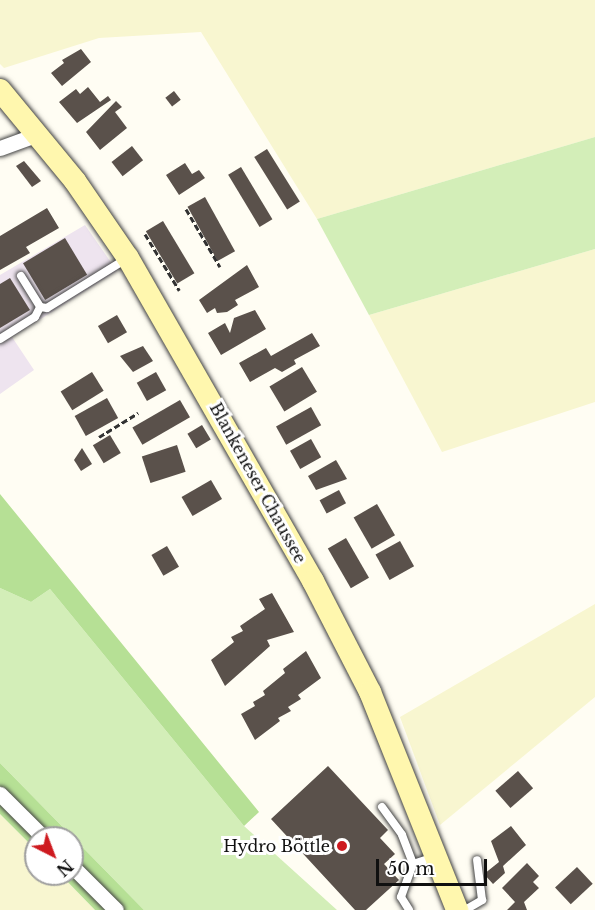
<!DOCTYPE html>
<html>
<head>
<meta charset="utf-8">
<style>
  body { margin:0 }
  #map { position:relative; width:595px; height:910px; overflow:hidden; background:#fffdf3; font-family:"Libre Baskerville",serif }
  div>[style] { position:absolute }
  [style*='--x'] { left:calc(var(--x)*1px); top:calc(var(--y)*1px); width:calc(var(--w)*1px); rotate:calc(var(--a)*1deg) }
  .industrial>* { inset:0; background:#eee4ef }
  .farmland>* { inset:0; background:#f8f6d0 }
  .green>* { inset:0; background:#d3eeb8 }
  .forest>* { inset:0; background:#b6e095 }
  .building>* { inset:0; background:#5a514b; transform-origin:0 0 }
  .path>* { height:3px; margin-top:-1.5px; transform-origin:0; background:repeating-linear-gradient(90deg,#323232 0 6px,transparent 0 9px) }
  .roads { filter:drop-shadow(0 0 2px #434343) drop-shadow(0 0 2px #434343) }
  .service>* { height:8px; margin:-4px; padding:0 4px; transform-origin:4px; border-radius:4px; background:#fff }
  .minor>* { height:15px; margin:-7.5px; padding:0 7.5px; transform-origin:7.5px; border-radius:7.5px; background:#fff }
  .secondary>* { height:22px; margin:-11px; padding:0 11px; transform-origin:11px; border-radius:11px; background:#fff7ae }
  .dots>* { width:16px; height:16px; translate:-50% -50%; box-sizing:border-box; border:3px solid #fff; border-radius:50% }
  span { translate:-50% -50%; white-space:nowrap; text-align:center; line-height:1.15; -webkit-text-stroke:6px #fff; paint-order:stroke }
  .street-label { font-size:16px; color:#101010 }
  .poi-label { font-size:16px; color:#101010 }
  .right { translate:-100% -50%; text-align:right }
  .north { position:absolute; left:24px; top:826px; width:60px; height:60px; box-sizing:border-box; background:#fff; border:2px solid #9f9f9f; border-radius:50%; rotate:138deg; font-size:16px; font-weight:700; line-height:24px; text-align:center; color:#101010 }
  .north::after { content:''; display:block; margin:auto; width:21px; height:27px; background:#ce1a1f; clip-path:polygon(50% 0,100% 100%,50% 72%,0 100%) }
  .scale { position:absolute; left:376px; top:859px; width:111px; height:27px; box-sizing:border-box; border:3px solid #101010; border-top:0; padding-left:8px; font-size:18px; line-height:21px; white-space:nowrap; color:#101010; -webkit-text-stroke:4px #fff; paint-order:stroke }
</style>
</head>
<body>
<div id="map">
  <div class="industrial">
    <div style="clip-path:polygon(85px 225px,117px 271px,12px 337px,34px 370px,0 394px,0 275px)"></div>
  </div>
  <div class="farmland">
    <div style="clip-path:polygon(0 0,595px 0,595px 137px,317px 219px,201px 32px,99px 38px,4px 68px,0 64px)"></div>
    <div style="clip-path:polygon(595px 249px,595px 402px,442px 452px,369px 315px)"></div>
    <div style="clip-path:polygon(595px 604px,595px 697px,440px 825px,400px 717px)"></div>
    <div style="clip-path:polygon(0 814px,36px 850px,36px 874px,60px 874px,95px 910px,0 910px)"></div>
  </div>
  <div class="green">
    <div style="clip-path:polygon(595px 137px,595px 249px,369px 315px,317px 219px)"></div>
    <div style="clip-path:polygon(0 588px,31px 602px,50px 589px,244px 826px,337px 910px,144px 910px,0 763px)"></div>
  </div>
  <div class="forest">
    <div style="clip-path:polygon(0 494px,259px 812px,244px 826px,50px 589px,31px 602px,0 588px)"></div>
    <div style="clip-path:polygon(0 763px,144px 910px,95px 910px,60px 874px,72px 874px,72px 838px,36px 838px,36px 850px,0 814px)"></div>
  </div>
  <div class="building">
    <div style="clip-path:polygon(81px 49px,91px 62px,62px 86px,51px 73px,64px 63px,62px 60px)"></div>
    <div style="clip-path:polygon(88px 87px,100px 102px,108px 96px,111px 100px,77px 123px,59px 102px,76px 89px,80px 94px)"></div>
    <div style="left:174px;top:91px;width:11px;height:11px;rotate:52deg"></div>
    <div style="clip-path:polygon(116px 101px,122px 107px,115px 112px,127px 128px,100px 150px,86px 132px)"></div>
    <div style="left:132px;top:146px;width:18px;height:26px;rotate:52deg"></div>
    <div style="left:267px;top:149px;width:62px;height:15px;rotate:58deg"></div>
    <div style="clip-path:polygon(24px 161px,41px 181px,32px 187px,16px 166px)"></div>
    <div style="clip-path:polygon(185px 163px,192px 174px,199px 170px,205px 178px,179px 195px,166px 175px)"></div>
    <div style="left:241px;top:167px;width:61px;height:15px;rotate:59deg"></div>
    <div style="left:205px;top:197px;width:62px;height:20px;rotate:61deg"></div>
    <div style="clip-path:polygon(47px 208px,59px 228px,26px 247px,30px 253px,0 270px,0 236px)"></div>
    <div style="left:163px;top:221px;width:61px;height:20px;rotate:59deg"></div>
    <div style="left:65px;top:238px;width:43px;height:49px;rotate:59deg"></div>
    <div style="clip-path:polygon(247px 265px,259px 287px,235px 300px,238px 305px,227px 312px,217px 313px,215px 308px,207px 313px,199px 300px)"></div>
    <div style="clip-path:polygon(10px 278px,30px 310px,0 328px,0 284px)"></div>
    <div style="clip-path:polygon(255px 310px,266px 329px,221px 355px,208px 333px,225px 323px,230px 333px,234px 318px)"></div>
    <div style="left:117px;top:315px;width:20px;height:22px;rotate:60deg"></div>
    <div style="clip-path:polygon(312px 333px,320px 346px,294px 360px,296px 364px,282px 372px,275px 368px,250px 382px,239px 363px,266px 348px,271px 356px)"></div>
    <div style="clip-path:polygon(143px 346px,153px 361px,133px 372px,120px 356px)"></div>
    <div style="left:302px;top:367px;width:29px;height:38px;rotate:59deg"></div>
    <div style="left:92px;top:372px;width:22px;height:37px;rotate:58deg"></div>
    <div style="left:156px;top:372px;width:21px;height:22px;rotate:61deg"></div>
    <div style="left:107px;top:398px;width:23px;height:37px;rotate:61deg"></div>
    <div style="left:180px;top:400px;width:20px;height:55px;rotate:60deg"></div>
    <div style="left:311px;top:407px;width:21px;height:40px;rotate:61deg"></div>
    <div style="left:202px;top:425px;width:17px;height:17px;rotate:59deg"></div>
    <div style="left:110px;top:435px;width:21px;height:20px;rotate:59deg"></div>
    <div style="left:311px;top:439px;width:21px;height:24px;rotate:61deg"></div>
    <div style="left:177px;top:445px;width:28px;height:37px;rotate:72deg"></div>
    <div style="clip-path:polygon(82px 448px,92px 464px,81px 471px,74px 460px)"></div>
    <div style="clip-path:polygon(336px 460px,347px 479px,316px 490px,308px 476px)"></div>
    <div style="left:211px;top:480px;width:22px;height:34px;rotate:60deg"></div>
    <div style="left:339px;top:490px;width:15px;height:22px;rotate:62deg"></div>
    <div style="left:377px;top:504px;width:36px;height:27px;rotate:60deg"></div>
    <div style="left:346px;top:538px;width:46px;height:21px;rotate:60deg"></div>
    <div style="left:400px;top:541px;width:29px;height:28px;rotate:61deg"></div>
    <div style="left:167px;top:546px;width:24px;height:18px;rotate:60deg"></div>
    <div style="clip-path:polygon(272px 593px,294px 632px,267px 640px,270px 646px,225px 686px,211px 660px,234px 642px,231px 637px,243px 631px,240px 626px,265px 609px,259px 599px)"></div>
    <div style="clip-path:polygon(306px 651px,321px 678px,298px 695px,301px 699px,288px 707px,291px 711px,278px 718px,280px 721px,255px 740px,241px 714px,255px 706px,253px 702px,265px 695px,263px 691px,285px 673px,283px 669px)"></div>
    <div style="clip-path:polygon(328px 766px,388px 830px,380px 838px,395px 854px,384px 864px,399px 880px,366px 910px,355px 910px,271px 819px)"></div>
    <div style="left:518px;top:771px;width:23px;height:30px;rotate:49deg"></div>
    <div style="clip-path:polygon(511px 826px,526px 845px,503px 866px,505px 873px,493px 884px,484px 874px,499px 862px,491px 841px)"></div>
    <div style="clip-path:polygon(527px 863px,539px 876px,533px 882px,539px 888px,524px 902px,527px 910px,507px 910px,515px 902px,502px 888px)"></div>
    <div style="left:577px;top:867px;width:23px;height:30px;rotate:47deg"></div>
  </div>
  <div class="path">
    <div style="--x:186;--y:209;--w:67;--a:59.6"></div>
    <div style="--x:145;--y:234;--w:66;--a:58.7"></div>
    <div style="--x:99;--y:437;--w:46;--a:-31.6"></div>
  </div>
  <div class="roads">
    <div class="service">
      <div style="--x:21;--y:276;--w:36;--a:58"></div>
      <div style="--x:40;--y:307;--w:7;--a:8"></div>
      <div style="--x:47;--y:308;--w:93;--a:-31.8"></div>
      <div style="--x:0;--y:339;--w:41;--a:-32.2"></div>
      <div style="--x:35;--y:317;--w:11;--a:-63"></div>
      <div style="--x:382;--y:807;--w:34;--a:54"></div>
      <div style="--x:402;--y:835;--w:31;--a:69"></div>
      <div style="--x:413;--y:864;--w:35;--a:110"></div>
      <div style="--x:401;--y:897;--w:15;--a:58"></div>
      <div style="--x:413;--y:864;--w:23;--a:-18"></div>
      <div style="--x:465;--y:910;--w:20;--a:-30"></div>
      <div style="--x:482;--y:900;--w:40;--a:-97.1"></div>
    </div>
    <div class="minor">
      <div style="--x:0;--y:148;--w:40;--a:-20.2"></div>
      <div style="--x:0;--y:794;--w:62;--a:45"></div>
      <div style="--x:72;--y:866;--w:62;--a:45"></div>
    </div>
    <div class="secondary">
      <div style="--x:0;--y:90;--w:118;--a:50.5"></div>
      <div style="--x:75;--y:181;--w:93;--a:55.5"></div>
      <div style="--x:128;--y:258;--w:372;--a:60.2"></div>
      <div style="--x:313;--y:581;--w:125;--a:62.8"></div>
      <div style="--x:370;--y:692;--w:235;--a:68.2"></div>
    </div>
  </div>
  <div class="dots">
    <div style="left:342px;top:846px;background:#ce1a1f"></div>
  </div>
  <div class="street-label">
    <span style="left:258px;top:483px;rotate:61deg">Blankeneser Chaussee</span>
  </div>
  <div class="poi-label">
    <span class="right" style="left:330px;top:846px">Hydro Böttle</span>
  </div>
  <div class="north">N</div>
  <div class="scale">50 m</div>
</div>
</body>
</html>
